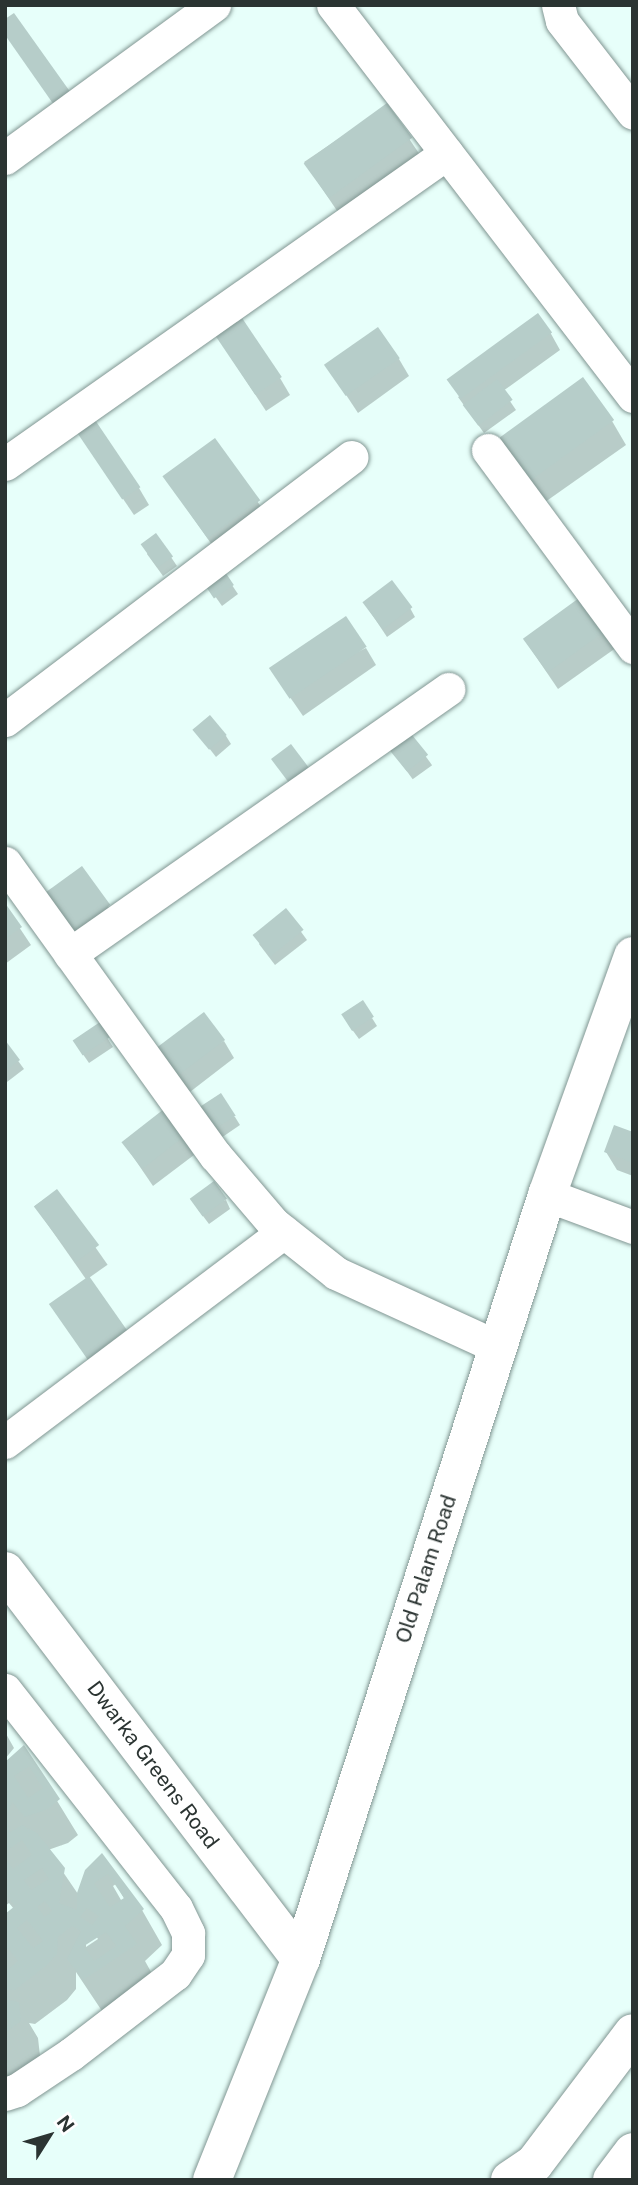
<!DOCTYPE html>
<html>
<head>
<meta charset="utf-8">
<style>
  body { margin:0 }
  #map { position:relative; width:638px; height:2185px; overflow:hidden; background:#e7fffa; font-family:"Public Sans",sans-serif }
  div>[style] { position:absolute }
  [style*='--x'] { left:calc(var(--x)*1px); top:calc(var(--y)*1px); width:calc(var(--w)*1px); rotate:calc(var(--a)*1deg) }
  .shadow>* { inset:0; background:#0003; transform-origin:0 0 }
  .building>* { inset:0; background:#b6cdc9; transform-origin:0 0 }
  .roads { filter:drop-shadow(0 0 2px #819692) drop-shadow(0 0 2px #819692) }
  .street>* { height:33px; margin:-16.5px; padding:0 16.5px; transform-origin:16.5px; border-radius:16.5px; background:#fff }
  .secondary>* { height:38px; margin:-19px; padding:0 19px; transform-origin:19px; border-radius:19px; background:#fff }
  span { translate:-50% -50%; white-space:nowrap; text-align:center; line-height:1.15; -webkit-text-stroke:6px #fff; paint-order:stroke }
  .street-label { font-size:21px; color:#2b3432 }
  .frame { position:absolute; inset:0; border:7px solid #2b3432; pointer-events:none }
  .north { position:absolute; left:14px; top:2101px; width:70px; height:70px; -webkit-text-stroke:5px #fff; paint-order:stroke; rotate:53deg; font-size:19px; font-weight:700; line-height:28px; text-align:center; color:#2b3432 }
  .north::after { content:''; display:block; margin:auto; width:24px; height:32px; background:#2b3432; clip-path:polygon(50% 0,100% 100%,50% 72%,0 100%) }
</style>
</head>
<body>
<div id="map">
  <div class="shadow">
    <div style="left:387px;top:106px;width:61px;height:100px;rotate:56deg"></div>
    <div style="clip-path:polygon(550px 332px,560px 350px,503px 391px,516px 410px,484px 433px,458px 397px)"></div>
    <div style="clip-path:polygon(222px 344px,280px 378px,290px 395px,266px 411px)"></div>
    <div style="clip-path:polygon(399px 359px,409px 376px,358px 413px,327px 366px)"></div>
    <div style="clip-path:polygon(612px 421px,626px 445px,538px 507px,495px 442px)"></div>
    <div style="clip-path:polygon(84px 441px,139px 488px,149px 505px,134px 515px)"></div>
    <div style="left:215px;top:441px;width:95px;height:62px;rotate:55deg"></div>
    <div style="clip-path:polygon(156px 535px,177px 566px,163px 576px,147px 554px)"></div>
    <div style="clip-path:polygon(221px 569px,238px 594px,222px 606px,210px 589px)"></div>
    <div style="clip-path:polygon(410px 608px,415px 617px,387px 637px,369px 610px)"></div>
    <div style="clip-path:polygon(610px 628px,620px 645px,558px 689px,524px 639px)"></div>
    <div style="clip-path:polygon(366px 648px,376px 665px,303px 716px,283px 687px)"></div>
    <div style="clip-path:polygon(195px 730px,226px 736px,231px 744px,216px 757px)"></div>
    <div style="left:408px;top:732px;width:41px;height:24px;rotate:54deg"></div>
    <div style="clip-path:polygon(5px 906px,31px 945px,5px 964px)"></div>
    <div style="clip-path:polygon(108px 906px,118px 924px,80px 950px,54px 913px)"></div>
    <div style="clip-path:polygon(286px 911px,307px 940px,275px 965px,259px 944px)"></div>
    <div style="clip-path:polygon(372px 1018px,377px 1026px,359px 1039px,348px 1024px)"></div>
    <div style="clip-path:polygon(99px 1025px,113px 1047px,89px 1063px,80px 1050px)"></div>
    <div style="clip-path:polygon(224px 1041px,234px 1058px,186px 1095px,166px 1068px)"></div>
    <div style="clip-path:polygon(5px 1043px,24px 1069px,7px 1082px,5px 1080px)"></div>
    <div style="clip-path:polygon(207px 1117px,235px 1117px,240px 1125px,221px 1138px)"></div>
    <div style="clip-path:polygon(633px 1134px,633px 1176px,617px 1170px,606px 1152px)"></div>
    <div style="clip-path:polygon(184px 1137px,194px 1155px,153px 1186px,123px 1142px)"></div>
    <div style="left:56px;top:1191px;width:90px;height:26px;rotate:55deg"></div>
    <div style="clip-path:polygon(226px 1200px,230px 1209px,209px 1224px,197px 1208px)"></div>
    <div style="clip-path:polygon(5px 1732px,14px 1748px,5px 1759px)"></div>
    <div style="clip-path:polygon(evenodd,24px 1747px,78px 1835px,68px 1843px,48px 1850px,78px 1894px,102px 1856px,142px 1910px,162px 1945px,145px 1961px,155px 1979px,104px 2014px,76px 1972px,76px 1989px,67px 2000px,35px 2024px,29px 2023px,38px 2038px,40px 2056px,5px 2082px,5px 1917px,14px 1909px,9px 1903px,5px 1906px,5px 1764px,24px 1747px,116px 1884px,125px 1900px,121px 1900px,113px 1886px,116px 1884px,24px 1747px,96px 1936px,98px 1939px,86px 1947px,86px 1943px,96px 1936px)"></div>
  </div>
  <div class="building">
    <div style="clip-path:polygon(14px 13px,71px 93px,54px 105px,5px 35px,5px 19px)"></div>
    <div style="left:387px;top:103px;width:43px;height:103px;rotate:54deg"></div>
    <div style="left:236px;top:309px;width:82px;height:32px;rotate:56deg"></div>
    <div style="left:538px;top:313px;width:24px;height:113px;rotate:54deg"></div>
    <div style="left:378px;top:327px;width:38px;height:66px;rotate:55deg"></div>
    <div style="left:583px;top:377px;width:53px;height:110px;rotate:54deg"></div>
    <div style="left:497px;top:379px;width:26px;height:43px;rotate:53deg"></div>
    <div style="left:89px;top:411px;width:92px;height:22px;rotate:56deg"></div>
    <div style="left:215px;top:438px;width:77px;height:65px;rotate:54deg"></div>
    <div style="left:156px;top:533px;width:29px;height:19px;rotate:54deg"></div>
    <div style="left:221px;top:566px;width:23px;height:24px;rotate:56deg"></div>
    <div style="left:392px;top:580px;width:34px;height:37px;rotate:53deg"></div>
    <div style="left:586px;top:593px;width:42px;height:78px;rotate:54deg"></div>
    <div style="left:346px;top:616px;width:37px;height:93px;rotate:56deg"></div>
    <div style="left:210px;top:715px;width:26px;height:23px;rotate:50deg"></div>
    <div style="left:408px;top:730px;width:32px;height:27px;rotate:51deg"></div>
    <div style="left:291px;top:744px;width:30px;height:25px;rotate:53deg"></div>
    <div style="left:82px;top:866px;width:48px;height:49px;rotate:54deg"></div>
    <div style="clip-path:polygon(5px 903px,22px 927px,5px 939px)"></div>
    <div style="left:286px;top:908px;width:28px;height:43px;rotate:51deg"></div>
    <div style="left:363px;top:1000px;width:20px;height:26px;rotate:57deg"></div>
    <div style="left:204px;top:1012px;width:35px;height:64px;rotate:53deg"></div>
    <div style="left:100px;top:1022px;width:18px;height:33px;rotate:56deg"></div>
    <div style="clip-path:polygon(5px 1040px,20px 1060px,5px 1071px)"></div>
    <div style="left:221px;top:1093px;width:27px;height:26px;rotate:57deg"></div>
    <div style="left:164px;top:1109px;width:34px;height:54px;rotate:52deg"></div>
    <div style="clip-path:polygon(614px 1125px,633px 1132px,633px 1163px,604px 1152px)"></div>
    <div style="left:214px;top:1181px;width:22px;height:30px;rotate:54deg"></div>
    <div style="left:57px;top:1189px;width:70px;height:29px;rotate:53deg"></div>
    <div style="left:89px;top:1276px;width:70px;height:49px;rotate:55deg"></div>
    <div style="clip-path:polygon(evenodd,24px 1745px,60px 1799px,48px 1809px,25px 1817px,12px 1802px,7px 1816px,9px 1833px,22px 1825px,37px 1833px,65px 1868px,59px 1903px,77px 1910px,77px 1893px,85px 1870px,102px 1853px,144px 1909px,125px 1926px,137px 1944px,83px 1980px,67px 1959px,81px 1931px,72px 1926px,58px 1937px,57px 1954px,47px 1965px,15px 1990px,5px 1989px,5px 1972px,18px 1961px,5px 1945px,5px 1914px,15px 1906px,5px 1893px,5px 1858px,13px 1869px,32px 1855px,22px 1840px,5px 1852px,5px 1762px,24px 1745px,29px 1766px,43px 1788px,28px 1798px,14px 1776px,29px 1766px,24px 1745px,42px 1868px,49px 1879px,31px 1890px,24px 1880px,42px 1868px,24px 1745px,108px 1874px,124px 1898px,110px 1907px,94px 1883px,108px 1874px,24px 1745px,45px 1901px,52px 1911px,45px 1917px,37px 1907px,45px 1901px,24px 1745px,87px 1908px,99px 1916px,92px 1925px,80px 1917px,87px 1908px,24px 1745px,27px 1920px,43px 1941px,33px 1948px,17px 1928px,27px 1920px,24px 1745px,106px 1932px,116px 1946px,94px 1961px,84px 1946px,106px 1932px)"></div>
    <div style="clip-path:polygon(5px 1999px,19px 2002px,21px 2021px,5px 2033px,8px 2023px)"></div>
  </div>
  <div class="roads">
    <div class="street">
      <div style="--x:333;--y:5;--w:493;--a:52.5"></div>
      <div style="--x:558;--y:5;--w:16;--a:76"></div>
      <div style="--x:562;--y:21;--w:116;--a:52.3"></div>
      <div style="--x:5;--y:158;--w:259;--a:-36.2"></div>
      <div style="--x:488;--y:450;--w:245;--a:53.6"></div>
      <div style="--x:5;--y:464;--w:540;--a:-35.13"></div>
      <div style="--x:5;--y:720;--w:435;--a:-37.2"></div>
      <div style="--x:5;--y:863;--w:360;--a:54.3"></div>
      <div style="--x:215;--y:1155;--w:91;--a:49.5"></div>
      <div style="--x:274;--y:1224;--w:79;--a:38.3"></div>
      <div style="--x:336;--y:1273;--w:178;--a:24.6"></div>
      <div style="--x:70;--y:954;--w:462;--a:-35"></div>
      <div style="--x:547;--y:1195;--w:92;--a:20.4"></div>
      <div style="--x:5;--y:1442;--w:349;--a:-37"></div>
      <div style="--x:5;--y:1690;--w:277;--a:51.9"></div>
      <div style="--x:176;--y:1908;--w:28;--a:64"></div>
      <div style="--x:188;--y:1933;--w:22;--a:90"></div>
      <div style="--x:188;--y:1955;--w:23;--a:124"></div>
      <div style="--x:175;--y:1974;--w:131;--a:142.4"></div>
      <div style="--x:71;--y:2054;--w:65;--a:146.3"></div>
      <div style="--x:17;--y:2090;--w:13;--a:162"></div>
    </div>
    <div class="secondary">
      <div style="--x:5;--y:1571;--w:488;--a:52.7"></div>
      <div style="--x:212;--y:2180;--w:238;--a:-68.1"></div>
      <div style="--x:301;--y:1959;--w:803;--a:-72.15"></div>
      <div style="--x:547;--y:1195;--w:254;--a:-70.2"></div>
      <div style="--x:510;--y:2180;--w:29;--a:-34"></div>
      <div style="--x:534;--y:2164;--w:164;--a:-52.9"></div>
      <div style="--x:612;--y:2180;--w:35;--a:-53"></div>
    </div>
  </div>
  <div class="street-label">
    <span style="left:426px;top:1569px;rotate:-72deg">Old Palam Road</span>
    <span style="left:153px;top:1765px;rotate:53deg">Dwarka Greens Road</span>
  </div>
  <div class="frame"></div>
  <div class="north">N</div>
</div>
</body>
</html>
